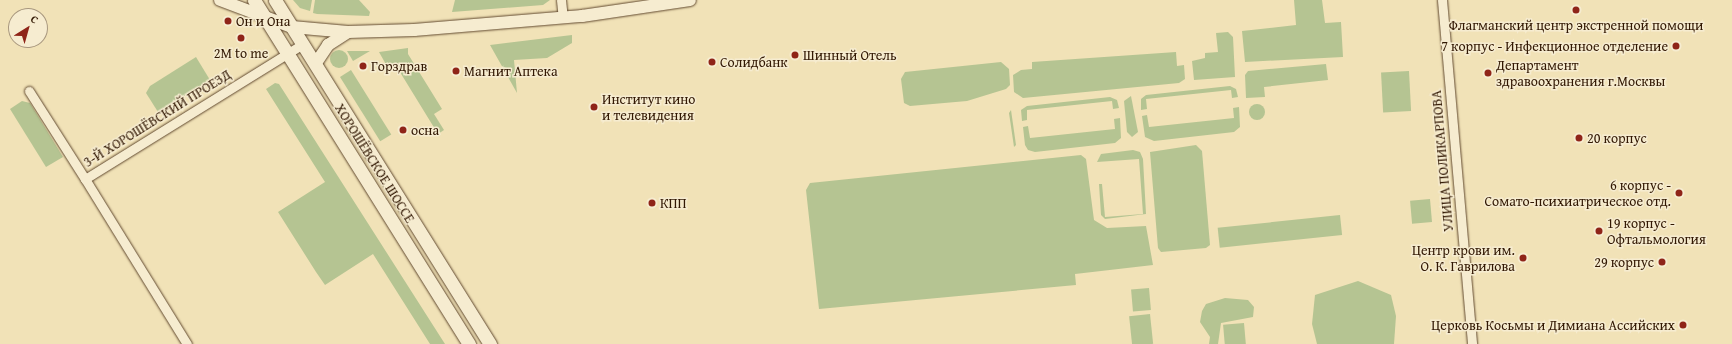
<!DOCTYPE html>
<html>
<head>
<meta charset="utf-8">
<style>
  body { margin:0 }
  #map { position:relative; width:1732px; height:344px; overflow:hidden; background:#f1e2b7; font-family:"Gentium Book Plus",serif }
  div>[style] { position:absolute }
  [style*='--x'] { left:calc(var(--x)*1px); top:calc(var(--y)*1px); width:calc(var(--w)*1px); rotate:calc(var(--a)*1deg) }
  .green>* { inset:0; background:#b5c492; transform-origin:0 0 }
  .round { border-radius:50% }
  .roads { filter:drop-shadow(0 0 1px #624a30) drop-shadow(0 0 1px #624a30) }
  .minor>* { height:9px; margin:-4.5px; padding:0 4.5px; transform-origin:4.5px; border-radius:4.5px; background:#f6ecd0 }
  .tertiary>* { height:12px; margin:-6px; padding:0 6px; transform-origin:6px; border-radius:6px; background:#f6ecd0 }
  .secondary>* { height:13px; margin:-6.5px; padding:0 6.5px; transform-origin:6.5px; border-radius:6.5px; background:#f6ecd0 }
  .dots>* { width:11px; height:11px; translate:-50% -50%; box-sizing:border-box; border:2px solid #f6ecd0; border-radius:50% }
  span { translate:-50% -50%; white-space:nowrap; text-align:center; line-height:1.15; -webkit-text-stroke:3px #f6ecd0; paint-order:stroke }
  .poi-label { font-size:14px; color:#321803 }
  .left { translate:0 -50%; text-align:left }
  .right { translate:-100% -50%; text-align:right }
  .street-label { font-size:14px; color:#321803 }
  .north { position:absolute; left:8px; top:8px; width:40px; height:40px; box-sizing:border-box; background:#f6ecd0; border:1px solid #a8977e; border-radius:50%; rotate:37deg; font-size:11px; font-weight:700; line-height:16px; text-align:center; color:#321803 }
  .north::after { content:''; display:block; margin:auto; width:14px; height:18px; background:#8f2418; clip-path:polygon(50% 0,100% 100%,50% 72%,0 100%) }
</style>
</head>
<body>
<div id="map">
  <div class="green">
    <div style="clip-path:polygon(293px 0,312px 0,310px 11px,300px 8px)"></div>
    <div style="clip-path:polygon(315px 0,359px 0,370px 12px,369px 16px,317px 14px,313px 13px)"></div>
    <div style="clip-path:polygon(455px 0,550px 0,543px 5px,452px 12px)"></div>
    <div style="clip-path:polygon(1294px 0,1322px 0,1325px 23px,1341px 22px,1343px 57px,1245px 62px,1242px 31px,1296px 25px)"></div>
    <div style="clip-path:polygon(1228px 32px,1233px 37px,1235px 77px,1194px 80px,1192px 61px,1205px 58px,1205px 53px,1218px 52px,1216px 33px)"></div>
    <div style="clip-path:polygon(572px 35px,572px 43px,547px 58px,514px 60px,517px 93px,490px 45px)"></div>
    <div style="clip-path:polygon(408px 48px,408px 54px,442px 109px,434px 114px,444px 130px,438px 134px,395px 64px,388px 68px,379px 52px)"></div>
    <div class="round" style="left:330px;top:50px;width:18px;height:18px"></div>
    <div style="clip-path:polygon(347px 51px,370px 51px,353px 61px)"></div>
    <div style="clip-path:polygon(1176px 52px,1177px 66px,1184px 65px,1185px 79px,1179px 83px,1023px 98px,1014px 92px,1013px 75px,1021px 70px,1032px 69px,1032px 62px)"></div>
    <div style="clip-path:polygon(196px 57px,210px 80px,158px 112px,146px 93px,150px 86px)"></div>
    <div style="clip-path:polygon(1001px 62px,1009px 69px,1010px 85px,1006px 89px,967px 101px,910px 106px,904px 103px,901px 79px,905px 72px)"></div>
    <div style="clip-path:polygon(1326px 64px,1328px 80px,1264px 87px,1265px 97px,1246px 98px,1245px 75px,1248px 71px)"></div>
    <div style="left:351px;top:70px;width:76px;height:13px;rotate:58deg"></div>
    <div style="left:1409px;top:71px;width:40px;height:28px;rotate:87deg"></div>
    <div style="clip-path:polygon(275px 83px,279px 84px,445px 344px,430px 344px,373px 254px,325px 285px,316px 272px,278px 212px,325px 182px,266px 89px)"></div>
    <div style="clip-path:polygon(1230px 86px,1236px 89px,1238px 97px,1232px 98px,1231px 90px,1146px 99px,1147px 109px,1141px 110px,1141px 99px,1146px 95px)"></div>
    <div style="clip-path:polygon(1131px 96px,1138px 132px,1132px 137px,1127px 132px,1124px 101px)"></div>
    <div style="clip-path:polygon(1110px 97px,1117px 100px,1119px 108px,1113px 109px,1112px 101px,1027px 110px,1027px 120px,1022px 121px,1021px 110px,1027px 106px)"></div>
    <div style="clip-path:polygon(22px 101px,30px 103px,63px 157px,46px 167px,10px 109px)"></div>
    <div class="round" style="left:1249px;top:104px;width:16px;height:16px"></div>
    <div style="clip-path:polygon(1239px 107px,1240px 127px,1234px 132px,1154px 141px,1145px 137px,1142px 116px,1147px 115px,1149px 127px,1234px 118px,1233px 108px)"></div>
    <div style="clip-path:polygon(1011px 110px,1016px 145px,1014px 147px,1009px 113px)"></div>
    <div style="clip-path:polygon(1120px 118px,1121px 138px,1115px 143px,1035px 152px,1028px 150px,1025px 145px,1023px 127px,1028px 126px,1030px 138px,1115px 129px,1114px 119px)"></div>
    <div style="clip-path:polygon(1196px 145px,1202px 151px,1210px 245px,1206px 248px,1161px 252px,1158px 248px,1150px 152px)"></div>
    <div style="clip-path:polygon(1133px 150px,1140px 152px,1143px 159px,1146px 214px,1105px 219px,1101px 215px,1099px 184px,1102px 184px,1105px 217px,1143px 214px,1139px 159px,1097px 162px,1101px 154px)"></div>
    <div style="clip-path:polygon(1081px 155px,1086px 159px,1094px 220px,1107px 228px,1146px 226px,1153px 265px,1075px 274px,1076px 285px,819px 309px,806px 190px,810px 183px)"></div>
    <div style="left:1430px;top:199px;width:23px;height:20px;rotate:85deg"></div>
    <div style="left:1340px;top:215px;width:20px;height:123px;rotate:84deg"></div>
    <div style="clip-path:polygon(1358px 281px,1391px 295px,1396px 316px,1394px 344px,1317px 344px,1312px 324px,1315px 295px)"></div>
    <div style="left:1149px;top:288px;width:22px;height:18px;rotate:85deg"></div>
    <div style="clip-path:polygon(1225px 298px,1248px 300px,1254px 307px,1253px 317px,1221px 323px,1218px 344px,1209px 344px,1210px 337px,1200px 322px,1202px 311px,1206px 304px)"></div>
    <div style="left:1150px;top:314px;width:30px;height:21px;rotate:84deg"></div>
    <div style="left:1244px;top:323px;width:21px;height:21px;rotate:85deg"></div>
  </div>
  <div class="roads">
    <div class="minor">
      <div style="--x:561;--y:0;--w:18;--a:84"></div>
      <div style="--x:1442;--y:0;--w:345;--a:85"></div>
      <div style="--x:29;--y:91;--w:104;--a:57.5"></div>
      <div style="--x:187;--y:344;--w:194;--a:-121.7"></div>
      <div style="--x:85;--y:179;--w:256;--a:-31.8"></div>
    </div>
    <div class="tertiary">
      <div style="--x:220;--y:0;--w:77;--a:20.6"></div>
      <div style="--x:292;--y:27;--w:56;--a:5.1"></div>
      <div style="--x:348;--y:32;--w:66;--a:-1.7"></div>
      <div style="--x:414;--y:30;--w:169;--a:-4.8"></div>
      <div style="--x:582;--y:16;--w:109;--a:-8.4"></div>
      <div style="--x:316;--y:63;--w:22;--a:-56"></div>
      <div style="--x:328;--y:45;--w:24;--a:-33"></div>
    </div>
    <div class="secondary">
      <div style="--x:254;--y:0;--w:406;--a:58"></div>
      <div style="--x:275;--y:0;--w:406;--a:58"></div>
    </div>
  </div>
  <div class="dots">
    <div style="left:1576px;top:10px;background:#8f2418"></div>
    <div style="left:228px;top:21px;background:#8f2418"></div>
    <div style="left:241px;top:38px;background:#8f2418"></div>
    <div style="left:1676px;top:46px;background:#8f2418"></div>
    <div style="left:795px;top:55px;background:#8f2418"></div>
    <div style="left:712px;top:62px;background:#8f2418"></div>
    <div style="left:363px;top:66px;background:#8f2418"></div>
    <div style="left:456px;top:71px;background:#8f2418"></div>
    <div style="left:1488px;top:73px;background:#8f2418"></div>
    <div style="left:594px;top:107px;background:#8f2418"></div>
    <div style="left:403px;top:130px;background:#8f2418"></div>
    <div style="left:1579px;top:138px;background:#8f2418"></div>
    <div style="left:1679px;top:193px;background:#8f2418"></div>
    <div style="left:652px;top:203px;background:#8f2418"></div>
    <div style="left:1599px;top:231px;background:#8f2418"></div>
    <div style="left:1523px;top:258px;background:#8f2418"></div>
    <div style="left:1662px;top:262px;background:#8f2418"></div>
    <div style="left:1683px;top:325px;background:#8f2418"></div>
  </div>
  <div class="poi-label">
    <span class="left" style="left:236px;top:21px">Он и Она</span>
    <span style="left:1576px;top:25px">Флагманский центр экстренной помощи</span>
    <span class="right" style="left:1668px;top:46px">7 корпус - Инфекционное отделение</span>
    <span style="left:241px;top:53px">2M to me</span>
    <span class="left" style="left:803px;top:55px">Шинный Отель</span>
    <span class="left" style="left:720px;top:62px">Солидбанк</span>
    <span class="left" style="left:1496px;top:73px">Департамент<br>здравоохранения г.Москвы</span>
    <span class="left" style="left:371px;top:66px">Горздрав</span>
    <span class="left" style="left:464px;top:71px">Магнит Аптека</span>
    <span class="left" style="left:602px;top:107px">Институт кино<br>и телевидения</span>
    <span class="left" style="left:411px;top:130px">осна</span>
    <span class="left" style="left:1587px;top:138px">20 корпус</span>
    <span class="right" style="left:1671px;top:193px">6 корпус -<br>Сомато-психиатрическое отд.</span>
    <span class="left" style="left:660px;top:203px">КПП</span>
    <span class="left" style="left:1607px;top:231px">19 корпус -<br>Офтальмология</span>
    <span class="right" style="left:1515px;top:258px">Центр крови им.<br>О. К. Гаврилова</span>
    <span class="right" style="left:1654px;top:262px">29 корпус</span>
    <span class="right" style="left:1675px;top:325px">Церковь Косьмы и Димиана Ассийских</span>
  </div>
  <div class="street-label">
    <span style="left:157px;top:118px;rotate:-32deg">3-Й ХОРОШЁВСКИЙ ПРОЕЗД</span>
    <span style="left:1442px;top:161px;rotate:-95deg">УЛИЦА ПОЛИКАРПОВА</span>
    <span style="left:375px;top:163px;rotate:58deg">ХОРОШЁВСКОЕ ШОССЕ</span>
  </div>
  <div class="north">С</div>
</div>
</body>
</html>
